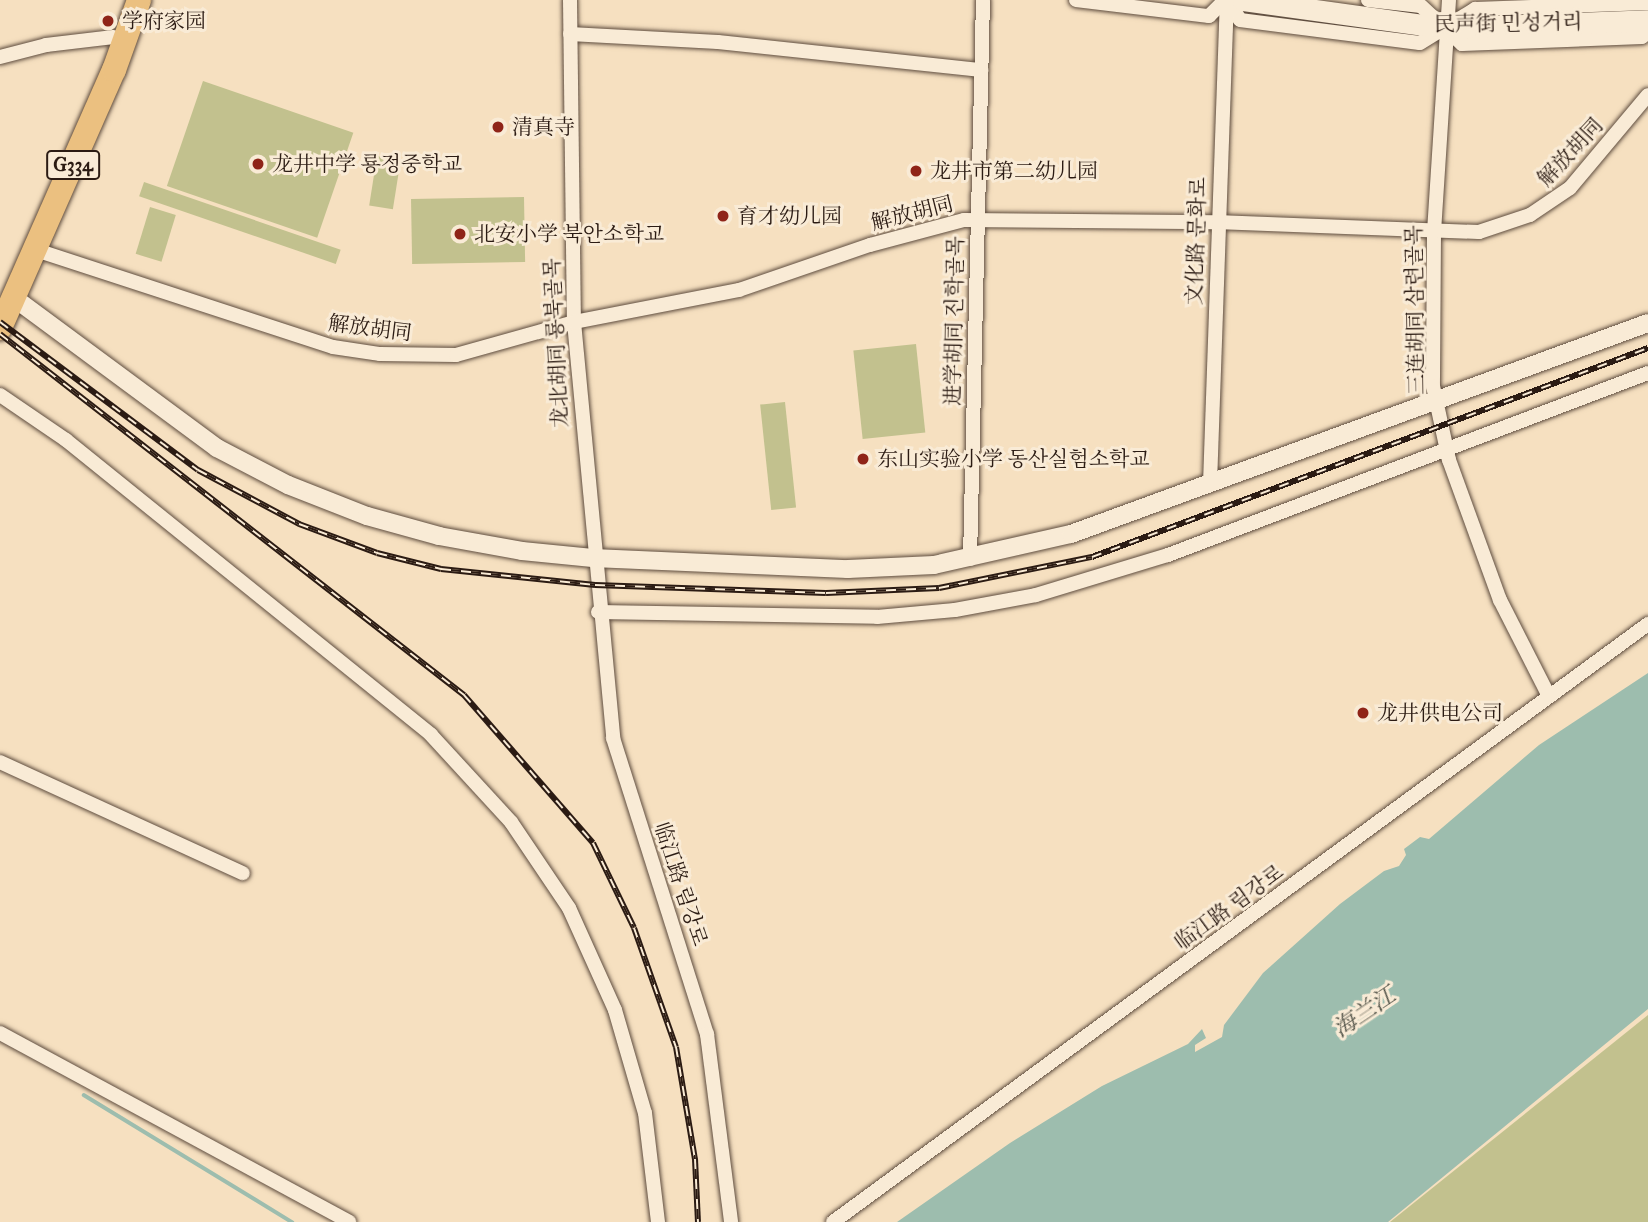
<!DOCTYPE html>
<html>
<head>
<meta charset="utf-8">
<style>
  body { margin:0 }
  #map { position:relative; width:1648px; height:1222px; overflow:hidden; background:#f6e0c0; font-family:"IM FELL Great Primer","Noto Serif SC","Noto Serif KR",serif }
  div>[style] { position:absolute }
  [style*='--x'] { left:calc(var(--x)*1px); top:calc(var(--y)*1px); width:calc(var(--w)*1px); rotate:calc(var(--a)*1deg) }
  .green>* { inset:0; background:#c2c18e; transform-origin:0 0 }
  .water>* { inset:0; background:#9dbdae }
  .stream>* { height:3.5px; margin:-1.75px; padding:0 1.75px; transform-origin:1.75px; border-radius:1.75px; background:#9dbdae }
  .roads { filter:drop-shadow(0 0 2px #5e4c3e) drop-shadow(0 0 2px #5e4c3e) }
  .minor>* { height:14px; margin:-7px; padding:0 7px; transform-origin:7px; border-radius:7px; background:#f9ebd6 }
  .tertiary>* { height:18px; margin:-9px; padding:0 9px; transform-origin:9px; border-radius:9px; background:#f9ebd6 }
  .secondary>* { height:21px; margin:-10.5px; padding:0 10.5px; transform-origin:10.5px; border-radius:10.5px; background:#f9ebd6 }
  .trunk>* { height:24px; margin:-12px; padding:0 12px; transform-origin:12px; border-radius:12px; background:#ebc080 }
  .rail>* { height:6px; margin-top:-3px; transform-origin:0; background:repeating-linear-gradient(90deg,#f9ebd6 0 10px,#2b1b13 0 20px); box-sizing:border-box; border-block:2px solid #2b1b13 }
  .dots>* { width:19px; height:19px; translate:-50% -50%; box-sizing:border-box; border:4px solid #f9ebd6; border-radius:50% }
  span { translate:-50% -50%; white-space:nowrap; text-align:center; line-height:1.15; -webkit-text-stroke:6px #f9ebd6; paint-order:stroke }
  .shield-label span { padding:2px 5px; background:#f9ebd6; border:2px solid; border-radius:5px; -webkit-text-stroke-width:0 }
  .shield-label { font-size:19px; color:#2b1b13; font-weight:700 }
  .poi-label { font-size:21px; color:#2b1b13 }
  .left { translate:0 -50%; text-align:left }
  .street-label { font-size:21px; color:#2b1b13 }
  .water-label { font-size:23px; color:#535449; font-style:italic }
</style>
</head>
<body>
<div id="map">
  <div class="green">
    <div style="left:203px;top:81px;width:159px;height:111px;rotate:19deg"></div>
    <div style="left:377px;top:156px;width:24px;height:50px;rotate:9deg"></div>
    <div style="left:144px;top:182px;width:208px;height:15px;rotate:19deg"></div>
    <div style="left:524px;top:197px;width:65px;height:113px;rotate:89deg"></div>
    <div style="left:150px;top:207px;width:27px;height:49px;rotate:17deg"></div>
    <div style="left:916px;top:344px;width:89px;height:63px;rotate:84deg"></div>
    <div style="left:785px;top:402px;width:106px;height:25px;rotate:84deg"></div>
    <div style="clip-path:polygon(1648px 1015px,1648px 1222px,1390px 1222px)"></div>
  </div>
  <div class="water">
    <div style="clip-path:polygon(1648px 673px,1648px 1009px,1388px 1222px,897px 1222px,1010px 1143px,1102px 1086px,1188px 1044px,1202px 1029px,1206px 1038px,1195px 1045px,1195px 1052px,1222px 1037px,1224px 1025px,1263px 973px,1340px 904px,1384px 871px,1399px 866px,1406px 855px,1404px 849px,1420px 837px,1429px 839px,1539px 745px)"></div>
  </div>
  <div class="stream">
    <div style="--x:84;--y:1095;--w:244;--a:31.4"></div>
  </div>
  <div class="roads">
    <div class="minor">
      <div style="--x:570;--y:0;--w:322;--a:89.3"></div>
      <div style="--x:574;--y:322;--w:418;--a:84.6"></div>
      <div style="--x:613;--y:738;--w:311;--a:72.4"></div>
      <div style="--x:707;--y:1034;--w:190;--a:82.7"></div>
      <div style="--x:1076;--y:0;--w:134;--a:6.9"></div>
      <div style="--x:1209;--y:16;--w:23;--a:-45"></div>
      <div style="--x:1228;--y:0;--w:23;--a:59"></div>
      <div style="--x:1240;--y:20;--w:181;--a:7.3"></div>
      <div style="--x:1420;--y:43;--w:65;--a:-31.7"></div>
      <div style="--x:1475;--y:9;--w:173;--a:-2"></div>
      <div style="--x:1368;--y:0;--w:53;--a:6.5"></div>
      <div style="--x:1421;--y:6;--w:56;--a:42.8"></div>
      <div style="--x:1462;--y:44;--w:180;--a:-2.2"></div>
      <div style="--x:1642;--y:37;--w:8;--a:-40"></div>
      <div style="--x:1449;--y:0;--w:234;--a:93.7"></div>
      <div style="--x:1434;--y:234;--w:152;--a:90.4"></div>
      <div style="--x:1433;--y:386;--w:76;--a:77.8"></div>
      <div style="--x:1449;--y:460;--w:149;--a:70"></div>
      <div style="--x:1500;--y:600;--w:108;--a:63"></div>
      <div style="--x:570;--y:34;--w:148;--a:3.1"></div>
      <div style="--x:718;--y:42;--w:265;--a:6.1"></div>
      <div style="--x:0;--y:57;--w:48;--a:-14.6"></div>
      <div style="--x:46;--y:45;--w:68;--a:-6.7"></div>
      <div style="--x:36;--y:250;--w:312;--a:18.1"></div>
      <div style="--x:333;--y:347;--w:48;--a:8.5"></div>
      <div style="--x:380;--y:354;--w:76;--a:0.8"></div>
      <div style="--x:456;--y:355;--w:123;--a:-15.6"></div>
      <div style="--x:574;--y:322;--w:168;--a:-11"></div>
      <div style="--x:739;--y:290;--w:139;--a:-19"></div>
      <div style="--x:870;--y:245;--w:97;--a:-14.9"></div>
      <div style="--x:964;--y:220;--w:252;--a:0.5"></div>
      <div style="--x:1216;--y:222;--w:263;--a:2.2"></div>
      <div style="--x:1479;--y:232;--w:54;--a:-18.4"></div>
      <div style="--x:1530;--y:215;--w:48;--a:-34"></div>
      <div style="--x:1570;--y:188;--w:121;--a:-50"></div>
      <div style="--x:0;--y:395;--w:80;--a:34.3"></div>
      <div style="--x:66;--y:440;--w:469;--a:38.9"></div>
      <div style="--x:431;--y:735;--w:118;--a:47.4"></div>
      <div style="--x:511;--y:822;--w:104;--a:56"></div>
      <div style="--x:569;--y:908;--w:112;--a:65.7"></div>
      <div style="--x:615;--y:1010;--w:107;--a:73.8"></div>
      <div style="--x:645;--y:1113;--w:110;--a:83.2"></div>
      <div style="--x:1210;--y:484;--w:484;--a:-88"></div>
      <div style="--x:970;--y:559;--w:559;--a:-88.67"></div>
      <div style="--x:598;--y:612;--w:279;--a:1"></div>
      <div style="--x:877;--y:617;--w:78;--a:-5.1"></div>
      <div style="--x:955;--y:610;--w:82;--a:-10.5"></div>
      <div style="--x:1036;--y:595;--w:138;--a:-16.9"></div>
      <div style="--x:1168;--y:555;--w:513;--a:-20.77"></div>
      <div style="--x:0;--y:762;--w:267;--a:24.6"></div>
      <div style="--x:0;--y:1033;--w:397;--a:28.4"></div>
      <div style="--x:833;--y:1222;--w:1011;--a:-36.27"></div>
    </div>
    <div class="tertiary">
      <div style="--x:13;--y:297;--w:254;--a:36.5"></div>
      <div style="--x:217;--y:448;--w:80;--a:27.5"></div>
      <div style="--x:288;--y:485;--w:85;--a:21.4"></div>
      <div style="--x:367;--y:516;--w:75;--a:15.5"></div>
      <div style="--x:439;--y:536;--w:84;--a:10.2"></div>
      <div style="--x:522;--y:551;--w:71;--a:5.6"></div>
      <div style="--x:593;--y:558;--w:255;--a:2.5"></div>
      <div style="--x:848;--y:569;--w:86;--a:-2.7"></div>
      <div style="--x:934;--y:565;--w:140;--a:-12.8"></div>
      <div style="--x:1071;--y:534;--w:614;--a:-20.09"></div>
    </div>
    <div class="secondary">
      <div style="--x:1243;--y:0;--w:203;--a:7.9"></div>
      <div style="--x:1444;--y:28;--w:204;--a:-2.2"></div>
    </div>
    <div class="trunk">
      <div style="--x:0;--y:328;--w:282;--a:-66.2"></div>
      <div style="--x:114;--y:70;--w:74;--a:-70.3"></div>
    </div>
  </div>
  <div class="rail">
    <div style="--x:0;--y:322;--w:247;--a:36.8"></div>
    <div style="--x:198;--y:470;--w:115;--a:28.1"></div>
    <div style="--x:299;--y:524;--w:83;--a:20.4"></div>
    <div style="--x:377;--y:553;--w:66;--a:14"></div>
    <div style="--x:441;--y:569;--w:155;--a:5.9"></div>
    <div style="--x:595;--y:585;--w:231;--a:2"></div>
    <div style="--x:826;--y:593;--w:113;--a:-2.5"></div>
    <div style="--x:939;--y:588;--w:156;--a:-11.5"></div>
    <div style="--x:1092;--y:557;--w:594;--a:-20.6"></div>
    <div style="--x:0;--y:334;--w:588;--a:37.88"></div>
    <div style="--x:464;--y:695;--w:196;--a:48.9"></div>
    <div style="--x:593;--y:843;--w:94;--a:64.2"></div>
    <div style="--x:634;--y:928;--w:126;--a:70.6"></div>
    <div style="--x:676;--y:1047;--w:114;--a:80.4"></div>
    <div style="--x:695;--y:1159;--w:63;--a:87.3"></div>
  </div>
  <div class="dots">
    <div style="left:108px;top:21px;background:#8f2418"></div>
    <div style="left:498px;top:127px;background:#8f2418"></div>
    <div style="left:258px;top:164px;background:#8f2418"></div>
    <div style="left:916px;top:171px;background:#8f2418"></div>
    <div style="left:723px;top:216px;background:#8f2418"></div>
    <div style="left:460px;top:234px;background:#8f2418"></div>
    <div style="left:863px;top:459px;background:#8f2418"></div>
    <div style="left:1363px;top:713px;background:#8f2418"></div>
  </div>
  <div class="shield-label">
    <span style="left:73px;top:165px">G334</span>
  </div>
  <div class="poi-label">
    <span class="left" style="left:122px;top:21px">学府家园</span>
    <span class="left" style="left:512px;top:127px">清真寺</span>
    <span class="left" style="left:272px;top:164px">龙井中学 룡정중학교</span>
    <span class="left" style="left:930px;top:171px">龙井市第二幼儿园</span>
    <span class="left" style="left:737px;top:216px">育才幼儿园</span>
    <span class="left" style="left:474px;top:234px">北安小学 북안소학교</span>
    <span class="left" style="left:877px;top:459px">东山实验小学 동산실험소학교</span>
    <span class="left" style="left:1377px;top:713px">龙井供电公司</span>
  </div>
  <div class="street-label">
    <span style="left:1508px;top:23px;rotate:-1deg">民声街 민성거리</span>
    <span style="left:1570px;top:152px;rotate:-47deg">解放胡同</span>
    <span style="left:912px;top:213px;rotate:-14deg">解放胡同</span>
    <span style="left:1196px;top:241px;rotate:-88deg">文化路 문화로</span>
    <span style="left:1415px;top:310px;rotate:-91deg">三连胡同 삼련골목</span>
    <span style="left:954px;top:321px;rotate:-89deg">进学胡同 진학골목</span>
    <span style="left:370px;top:328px;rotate:7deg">解放胡同</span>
    <span style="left:556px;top:343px;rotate:-93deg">龙北胡同 룡북골목</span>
    <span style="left:681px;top:884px;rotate:72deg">临江路 림강로</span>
    <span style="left:1229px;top:907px;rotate:-36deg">临江路 림강로</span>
  </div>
  <div class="water-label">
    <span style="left:1364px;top:1012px;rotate:-34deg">海兰江</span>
  </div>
</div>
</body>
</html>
